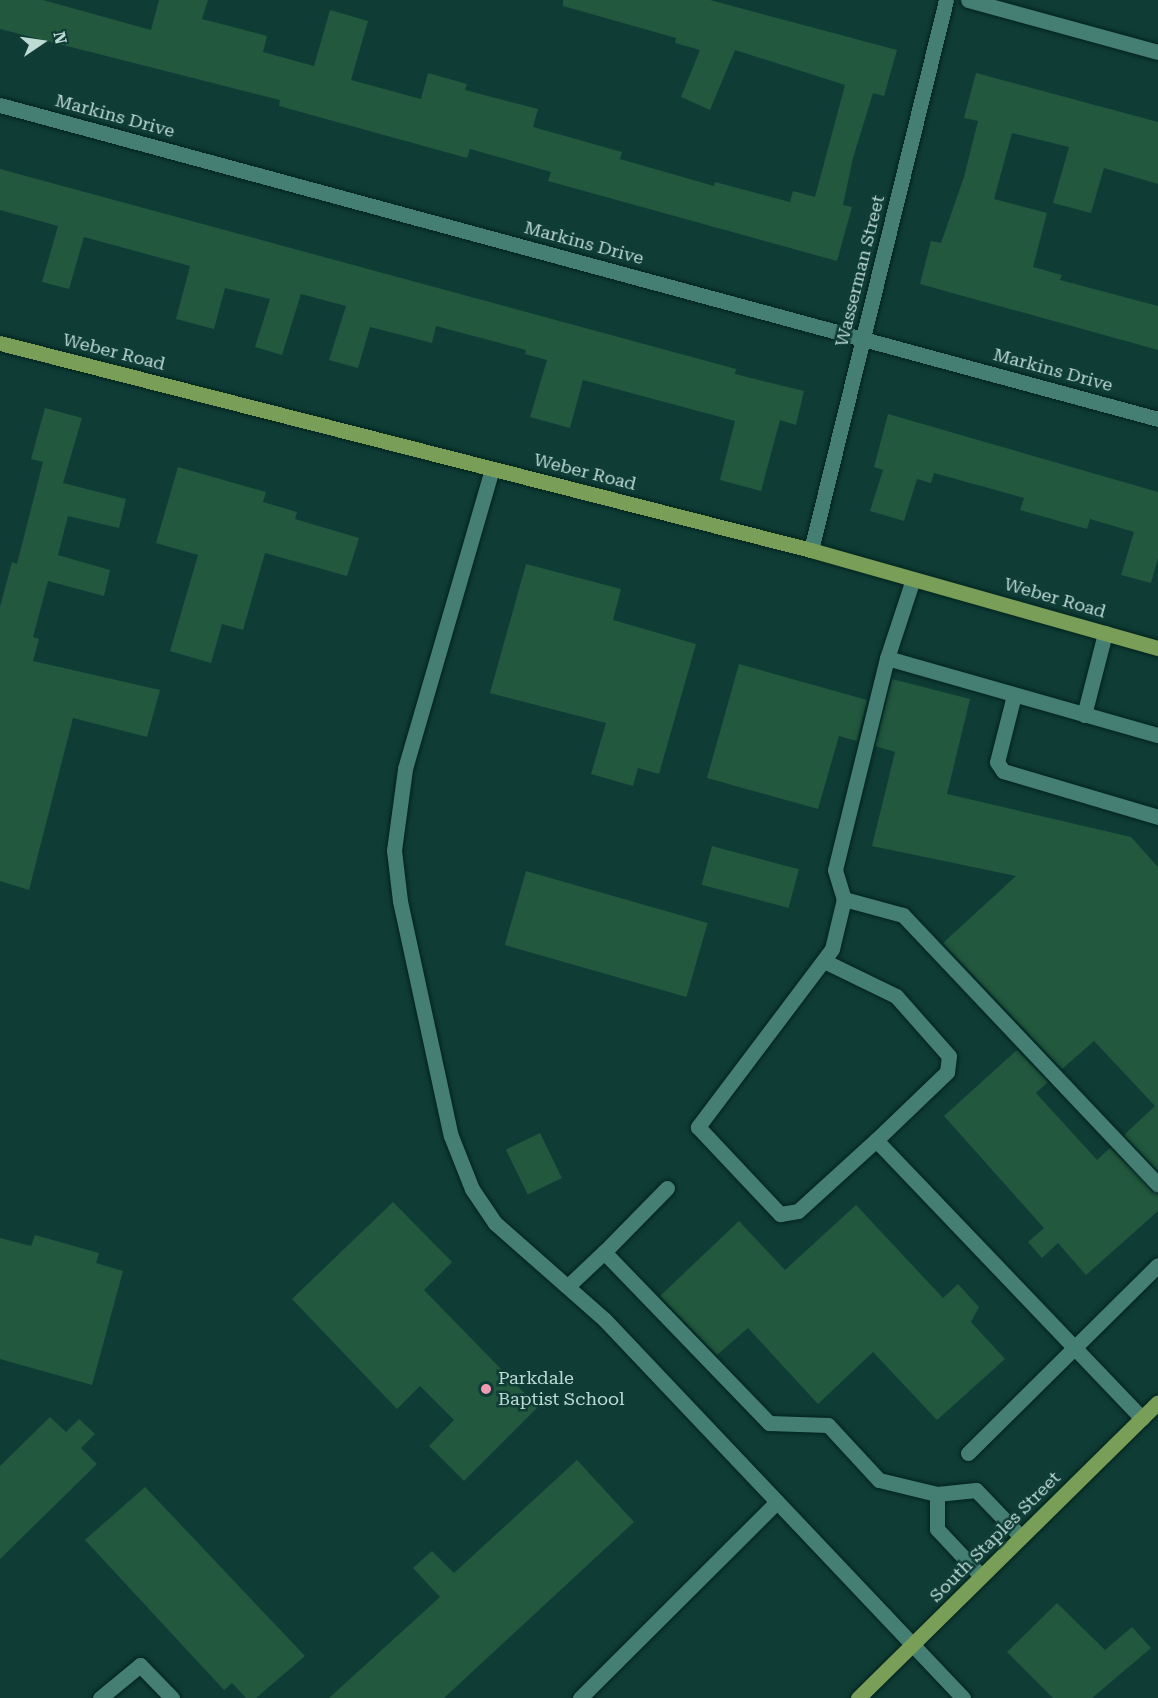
<!DOCTYPE html>
<html>
<head>
<meta charset="utf-8">
<style>
  body { margin:0 }
  #map { position:relative; width:1158px; height:1698px; overflow:hidden; background:#0f3d36; font-family:"Roboto Serif",serif }
  div>[style] { position:absolute }
  [style*='--x'] { left:calc(var(--x)*1px); top:calc(var(--y)*1px); width:calc(var(--w)*1px); rotate:calc(var(--a)*1deg) }
  .building>* { inset:0; background:#21583e; transform-origin:0 0 }
  .roads { filter:drop-shadow(0 0 2px #03221d) drop-shadow(0 0 2px #03221d) }
  .minor>* { height:15px; margin:-7.5px; padding:0 7.5px; transform-origin:7.5px; border-radius:7.5px; background:#457f74 }
  .major>* { height:15px; margin:-7.5px; padding:0 7.5px; transform-origin:7.5px; border-radius:7.5px; background:#789e57 }
  .dots>* { width:16px; height:16px; translate:-50% -50%; box-sizing:border-box; border:3px solid #0f3d36; border-radius:50% }
  span { translate:-50% -50%; white-space:nowrap; text-align:center; line-height:1.15; -webkit-text-stroke:5px #0f3d36; paint-order:stroke }
  .street-label { font-size:18px; color:#bddad3 }
  .poi-label { font-size:18px; color:#bddad3 }
  .left { translate:0 -50%; text-align:left }
  .north { position:absolute; left:12px; top:12px; width:60px; height:60px; -webkit-text-stroke:4px #0f3d36; paint-order:stroke; rotate:77deg; font-size:16px; font-weight:700; line-height:24px; text-align:center; color:#bddad3 }
  .north::after { content:''; display:block; margin:auto; width:21px; height:27px; background:#bddad3; clip-path:polygon(50% 0,100% 100%,50% 72%,0 100%) }
</style>
</head>
<body>
<div id="map">
  <div class="building">
    <div style="clip-path:polygon(0 0,43px 0,151px 30px,159px 0,208px 0,202px 19px,267px 36px,263px 52px,314px 66px,330px 10px,368px 21px,351px 80px,421px 99px,428px 73px,467px 84px,465px 90px,538px 109px,533px 127px,622px 152px,620px 159px,714px 186px,715px 182px,790px 202px,793px 191px,815px 197px,845px 85px,735px 50px,710px 110px,681px 97px,700px 50px,675px 43px,676px 38px,563px 6px,563px 0,710px 0,897px 50px,884px 96px,873px 93px,853px 158px,843px 205px,852px 207px,837px 261px,548px 181px,551px 172px,470px 149px,467px 158px,279px 106px,280px 100px,0 29px)"></div>
    <div style="clip-path:polygon(976px 73px,1158px 122px,1158px 184px,1104px 168px,1091px 213px,1053px 203px,1069px 147px,1012px 133px,994px 199px,1047px 213px,1033px 267px,1062px 275px,1060px 280px,1158px 306px,1158px 350px,920px 284px,931px 241px,941px 243px,964px 177px,978px 121px,964px 118px)"></div>
    <div style="clip-path:polygon(0 169px,736px 369px,735px 374px,804px 391px,796px 425px,780px 420px,761px 491px,720px 480px,735px 421px,583px 380px,570px 428px,530px 417px,547px 360px,525px 354px,526px 350px,436px 326px,432px 343px,370px 327px,358px 368px,329px 360px,346px 306px,301px 294px,282px 355px,255px 347px,270px 299px,225px 288px,214px 329px,176px 319px,190px 266px,84px 237px,69px 289px,42px 282px,58px 226px,0 210px)"></div>
    <div style="clip-path:polygon(45px 408px,82px 418px,63px 483px,126px 499px,119px 528px,68px 516px,58px 555px,110px 570px,104px 596px,48px 581px,33px 637px,39px 639px,33px 661px,160px 690px,147px 737px,73px 718px,29px 890px,0 881px,0 607px,12px 562px,17px 564px,43px 462px,31px 459px)"></div>
    <div style="clip-path:polygon(888px 414px,1158px 492px,1158px 558px,1151px 583px,1121px 575px,1134px 532px,1090px 519px,1087px 529px,1020px 510px,1024px 498px,934px 473px,931px 483px,917px 479px,904px 521px,870px 511px,883px 470px,874px 467px)"></div>
    <div style="clip-path:polygon(178px 467px,266px 492px,263px 502px,297px 512px,295px 519px,359px 538px,347px 576px,265px 553px,243px 630px,222px 624px,211px 663px,170px 651px,198px 555px,156px 543px)"></div>
    <div style="clip-path:polygon(526px 564px,621px 589px,613px 620px,696px 644px,659px 774px,638px 768px,633px 786px,591px 774px,606px 723px,490px 693px)"></div>
    <div style="clip-path:polygon(739px 664px,867px 700px,857px 741px,839px 736px,818px 809px,707px 778px)"></div>
    <div style="clip-path:polygon(892px 679px,970px 699px,947px 794px,1131px 837px,1158px 867px,1158px 1171px,1124px 1135px,1155px 1106px,1094px 1041px,1062px 1069px,943px 943px,1016px 876px,872px 846px,895px 752px,875px 746px)"></div>
    <div style="left:712px;top:846px;width:90px;height:40px;rotate:15deg"></div>
    <div style="left:526px;top:871px;width:189px;height:77px;rotate:16deg"></div>
    <div style="clip-path:polygon(1017px 1050px,1048px 1082px,1036px 1093px,1097px 1160px,1110px 1148px,1158px 1194px,1158px 1211px,1086px 1275px,1058px 1243px,1042px 1258px,1028px 1242px,1044px 1228px,944px 1116px)"></div>
    <div style="left:540px;top:1133px;width:50px;height:38px;rotate:64deg"></div>
    <div style="clip-path:polygon(393px 1202px,452px 1262px,424px 1290px,538px 1407px,464px 1481px,429px 1446px,454px 1420px,420px 1386px,397px 1409px,292px 1299px)"></div>
    <div style="clip-path:polygon(856px 1205px,943px 1298px,958px 1284px,979px 1307px,971px 1322px,1005px 1359px,937px 1420px,873px 1352px,818px 1404px,748px 1328px,717px 1355px,660px 1296px,739px 1221px,785px 1270px)"></div>
    <div style="clip-path:polygon(35px 1235px,99px 1253px,96px 1263px,123px 1271px,92px 1385px,0 1359px,0 1238px,31px 1246px)"></div>
    <div style="clip-path:polygon(50px 1417px,66px 1432px,79px 1419px,95px 1434px,81px 1448px,97px 1464px,0 1559px,0 1466px)"></div>
    <div style="clip-path:polygon(577px 1460px,634px 1522px,444px 1698px,329px 1698px,440px 1597px,413px 1568px,432px 1551px,454px 1573px)"></div>
    <div style="clip-path:polygon(145px 1487px,305px 1656px,256px 1698px,246px 1698px,232px 1683px,224px 1690px,85px 1540px)"></div>
    <div style="clip-path:polygon(1057px 1603px,1105px 1650px,1132px 1627px,1151px 1648px,1092px 1698px,1053px 1698px,1007px 1652px)"></div>
  </div>
  <div class="roads">
    <div class="minor">
      <div style="--x:968;--y:0;--w:197;--a:15.3"></div>
      <div style="--x:0;--y:105;--w:1200;--a:15.17"></div>
      <div style="--x:492;--y:469;--w:312;--a:106.2"></div>
      <div style="--x:405;--y:769;--w:82;--a:97.7"></div>
      <div style="--x:394;--y:850;--w:51;--a:83.3"></div>
      <div style="--x:400;--y:901;--w:240;--a:77.8"></div>
      <div style="--x:451;--y:1136;--w:57;--a:68.4"></div>
      <div style="--x:472;--y:1189;--w:41;--a:55.9"></div>
      <div style="--x:495;--y:1223;--w:145;--a:41.4"></div>
      <div style="--x:604;--y:1319;--w:522;--a:46.55"></div>
      <div style="--x:811;--y:550;--w:566;--a:-76.21"></div>
      <div style="--x:913;--y:579;--w:83;--a:108.2"></div>
      <div style="--x:887;--y:658;--w:218;--a:103.8"></div>
      <div style="--x:835;--y:870;--w:30;--a:73"></div>
      <div style="--x:844;--y:899;--w:61;--a:15.2"></div>
      <div style="--x:903;--y:915;--w:371;--a:46.6"></div>
      <div style="--x:887;--y:658;--w:282;--a:15.9"></div>
      <div style="--x:1014;--y:695;--w:69;--a:104.2"></div>
      <div style="--x:997;--y:762;--w:11;--a:56"></div>
      <div style="--x:1003;--y:771;--w:162;--a:16.5"></div>
      <div style="--x:1084;--y:715;--w:85;--a:-75.6"></div>
      <div style="--x:844;--y:899;--w:51;--a:103.5"></div>
      <div style="--x:832;--y:949;--w:223;--a:127"></div>
      <div style="--x:698;--y:1127;--w:120;--a:46.7"></div>
      <div style="--x:780;--y:1214;--w:18;--a:-9"></div>
      <div style="--x:798;--y:1211;--w:105;--a:-42.3"></div>
      <div style="--x:824;--y:961;--w:80;--a:25.9"></div>
      <div style="--x:896;--y:996;--w:80;--a:48.5"></div>
      <div style="--x:949;--y:1056;--w:16;--a:97"></div>
      <div style="--x:947;--y:1072;--w:98;--a:136.2"></div>
      <div style="--x:876;--y:1140;--w:385;--a:46.3"></div>
      <div style="--x:667;--y:1188;--w:90;--a:134.5"></div>
      <div style="--x:604;--y:1252;--w:238;--a:46"></div>
      <div style="--x:769;--y:1423;--w:59;--a:1.9"></div>
      <div style="--x:828;--y:1425;--w:75;--a:47.2"></div>
      <div style="--x:879;--y:1480;--w:60;--a:13.6"></div>
      <div style="--x:937;--y:1494;--w:39;--a:-6"></div>
      <div style="--x:976;--y:1490;--w:65;--a:46.2"></div>
      <div style="--x:568;--y:1286;--w:50;--a:-43.4"></div>
      <div style="--x:968;--y:1453;--w:267;--a:-44.7"></div>
      <div style="--x:937;--y:1494;--w:35;--a:90"></div>
      <div style="--x:937;--y:1529;--w:64;--a:46.9"></div>
      <div style="--x:100;--y:1698;--w:52;--a:-39.5"></div>
      <div style="--x:140;--y:1665;--w:46;--a:45.9"></div>
      <div style="--x:580;--y:1698;--w:278;--a:-44.9"></div>
    </div>
    <div class="major">
      <div style="--x:0;--y:343;--w:837;--a:14.32"></div>
      <div style="--x:811;--y:550;--w:361;--a:15.8"></div>
      <div style="--x:858;--y:1698;--w:421;--a:-44.6"></div>
    </div>
  </div>
  <div class="dots">
    <div style="left:486px;top:1389px;background:#f19ab4"></div>
  </div>
  <div class="street-label">
    <span style="left:115px;top:116px;rotate:15deg">Markins Drive</span>
    <span style="left:584px;top:243px;rotate:15deg">Markins Drive</span>
    <span style="left:860px;top:271px;rotate:-76deg">Wasserman Street</span>
    <span style="left:114px;top:352px;rotate:14deg">Weber Road</span>
    <span style="left:1053px;top:370px;rotate:15deg">Markins Drive</span>
    <span style="left:585px;top:472px;rotate:14deg">Weber Road</span>
    <span style="left:1055px;top:598px;rotate:16deg">Weber Road</span>
    <span style="left:995px;top:1537px;rotate:-45deg">South Staples Street</span>
  </div>
  <div class="poi-label">
    <span class="left" style="left:498px;top:1389px">Parkdale<br>Baptist School</span>
  </div>
  <div class="north">N</div>
</div>
</body>
</html>
